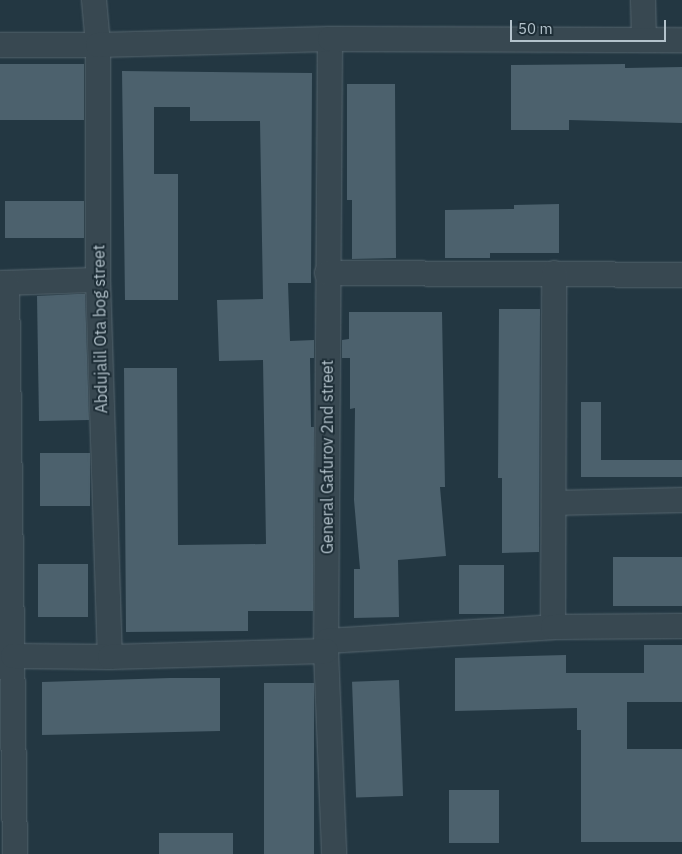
<!DOCTYPE html>
<html>
<head>
<meta charset="utf-8">
<style>
  body { margin:0 }
  #map { position:relative; width:682px; height:854px; overflow:hidden; background:#233742; font-family:"IBM Plex Sans",sans-serif }
  div>[style] { position:absolute }
  [style*='--x'] { left:calc(var(--x)*1px); top:calc(var(--y)*1px); width:calc(var(--w)*1px); rotate:calc(var(--a)*1deg) }
  .building>* { inset:0; background:#4c616d; transform-origin:0 0 }
  .roads { filter:drop-shadow(0 0 1px #56666f) drop-shadow(0 0 1px #56666f) }
  .minor>* { height:24px; margin:-12px; padding:0 12px; transform-origin:12px; border-radius:12px; background:#384851 }
  span { translate:-50% -50%; white-space:nowrap; text-align:center; line-height:1.15; -webkit-text-stroke:4px #1d2d36; paint-order:stroke }
  .street-label { font-size:16px; color:#b4c3cc }
  .scale { position:absolute; left:510px; top:20px; width:156px; height:22px; box-sizing:border-box; border:2px solid #b4c3cc; border-top:0; padding-left:6px; font-size:15px; line-height:18px; white-space:nowrap; color:#b4c3cc; -webkit-text-stroke:4px #1d2d36; paint-order:stroke }
</style>
</head>
<body>
<div id="map">
  <div class="building">
    <div style="left:84px;top:64px;width:56px;height:84px;rotate:90deg"></div>
    <div style="clip-path:polygon(625px 64px,625px 68px,682px 67px,682px 123px,569px 120px,569px 130px,511px 130px,511px 65px)"></div>
    <div style="clip-path:polygon(122px 71px,312px 73px,311px 283px,288px 283px,290px 341px,314px 340px,314px 358px,310px 358px,311px 427px,314px 427px,313px 611px,248px 611px,248px 631px,126px 632px,124px 368px,177px 368px,178px 545px,266px 544px,263px 360px,219px 361px,217px 300px,263px 299px,260px 121px,190px 121px,190px 107px,154px 107px,154px 174px,178px 174px,178px 300px,125px 300px)"></div>
    <div style="clip-path:polygon(347px 84px,395px 84px,396px 258px,352px 259px,352px 200px,347px 200px)"></div>
    <div style="left:84px;top:201px;width:37px;height:79px;rotate:90deg"></div>
    <div style="clip-path:polygon(559px 204px,559px 253px,490px 253px,490px 258px,445px 258px,445px 210px,514px 209px,514px 205px)"></div>
    <div style="clip-path:polygon(77px 294px,85px 294px,89px 420px,39px 421px,37px 296px)"></div>
    <div style="clip-path:polygon(499px 309px,540px 309px,539px 552px,502px 553px,502px 478px,498px 478px)"></div>
    <div style="clip-path:polygon(349px 312px,442px 312px,445px 487px,440px 487px,446px 556px,398px 560px,399px 617px,354px 618px,354px 569px,360px 569px,354px 500px,355px 408px,350px 409px,350px 358px,342px 358px,342px 340px,349px 339px)"></div>
    <div style="clip-path:polygon(581px 402px,601px 402px,601px 460px,682px 460px,682px 477px,581px 477px)"></div>
    <div style="left:40px;top:453px;width:50px;height:53px"></div>
    <div style="left:682px;top:557px;width:49px;height:69px;rotate:90deg"></div>
    <div style="left:38px;top:564px;width:50px;height:53px"></div>
    <div style="left:459px;top:565px;width:45px;height:49px"></div>
    <div style="clip-path:polygon(644px 645px,682px 645px,682px 702px,627px 702px,627px 749px,682px 749px,682px 842px,581px 842px,581px 730px,577px 730px,577px 708px,455px 711px,455px 658px,566px 655px,566px 673px,644px 673px)"></div>
    <div style="clip-path:polygon(170px 678px,220px 678px,220px 731px,42px 735px,42px 682px)"></div>
    <div style="left:399px;top:680px;width:116px;height:47px;rotate:88deg"></div>
    <div style="left:264px;top:683px;width:50px;height:171px"></div>
    <div style="left:499px;top:790px;width:53px;height:50px;rotate:90deg"></div>
    <div style="left:233px;top:833px;width:21px;height:74px;rotate:90deg"></div>
  </div>
  <div class="roads">
    <div class="minor">
      <div style="--x:94;--y:0;--w:45;--a:84.9"></div>
      <div style="--x:98;--y:45;--w:235;--a:90"></div>
      <div style="--x:98;--y:280;--w:377;--a:88.2"></div>
      <div style="--x:643;--y:0;--w:40;--a:88.6"></div>
      <div style="--x:330;--y:39;--w:612;--a:90.37"></div>
      <div style="--x:326;--y:651;--w:203;--a:87.7"></div>
      <div style="--x:0;--y:45;--w:98;--a:0"></div>
      <div style="--x:98;--y:45;--w:232;--a:-1.5"></div>
      <div style="--x:330;--y:39;--w:352;--a:0.2"></div>
      <div style="--x:327;--y:273;--w:355;--a:0.3"></div>
      <div style="--x:0;--y:283;--w:98;--a:-1.8"></div>
      <div style="--x:7;--y:283;--w:571;--a:89.2"></div>
      <div style="--x:554;--y:503;--w:128;--a:-1.3"></div>
      <div style="--x:553;--y:627;--w:354;--a:-89.8"></div>
      <div style="--x:327;--y:641;--w:226;--a:-3.5"></div>
      <div style="--x:553;--y:627;--w:129;--a:-0.4"></div>
      <div style="--x:13;--y:656;--w:97;--a:0.6"></div>
      <div style="--x:110;--y:657;--w:216;--a:-1.6"></div>
    </div>
  </div>
  <div class="street-label">
    <span style="left:100px;top:329px;rotate:-91deg">Abdujalil Ota bog street</span>
    <span style="left:327px;top:457px;rotate:-90deg">General Gafurov 2nd street</span>
  </div>
  <div class="scale">50 m</div>
</div>
</body>
</html>
